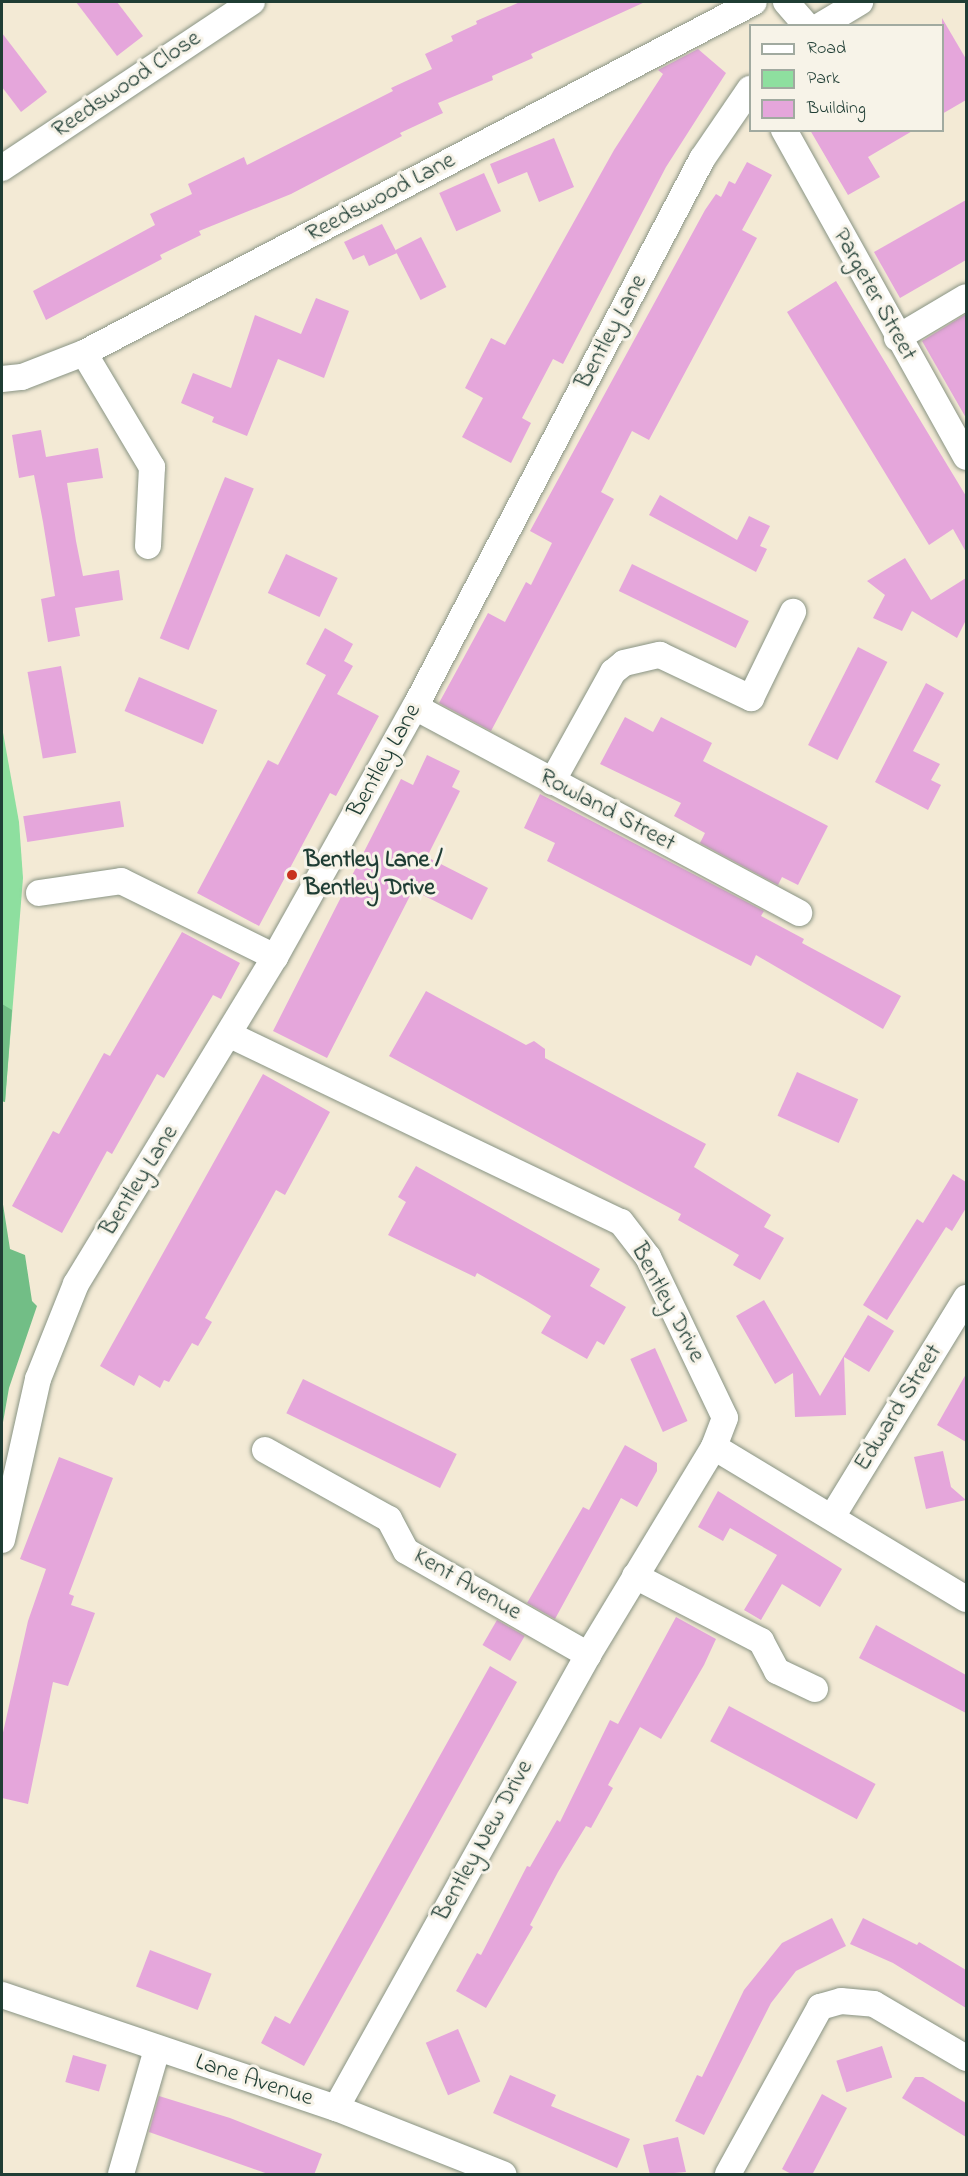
<!DOCTYPE html>
<html>
<head>
<meta charset="utf-8">
<style>
  body { margin:0 }
  #map { position:relative; width:968px; height:2176px; overflow:hidden; background:#f3ead5; font-family:"Indie Flower",sans-serif }
  div>[style] { position:absolute }
  [style*='--x'] { left:calc(var(--x)*1px); top:calc(var(--y)*1px); width:calc(var(--w)*1px); rotate:calc(var(--a)*1deg) }
  .green>* { inset:0; background:#8edf9f }
  .forest>* { inset:0; background:#72be86 }
  .building>* { inset:0; background:#e5a6db; transform-origin:0 0 }
  .roads { filter:drop-shadow(0 0 2px #899484) drop-shadow(0 0 2px #899484) }
  .minor>* { height:26px; margin:-13px; padding:0 13px; transform-origin:13px; border-radius:13px; background:#fff }
  .dots>* { width:16px; height:16px; translate:-50% -50%; box-sizing:border-box; border:3px solid #f7f3e8; border-radius:50% }
  span { translate:-50% -50%; white-space:nowrap; text-align:center; line-height:1.15; -webkit-text-stroke:6px #f7f3e8; paint-order:stroke }
  .street-label { font-size:24px; color:#1f3d34 }
  .poi-label { font-size:24px; color:#1f3d34; font-weight:700 }
  .left { translate:0 -50%; text-align:left }
  .frame { position:absolute; inset:0; border:3px solid #1f3d34; pointer-events:none }
  .legend { position:absolute; left:749px; top:24px; width:195px; height:108px; box-sizing:border-box; background:#f7f3e8; border:2px solid #a1aaa0; margin:0; padding:8px 10px; list-style:none; font-size:18px; color:#1f3d34 }
  .legend li { display:flex; align-items:center; gap:12px; height:30px }
  .legend b { width:30px; border:2px solid #a1aaa0 }
</style>
</head>
<body>
<div id="map">
  <div class="green">
    <div style="clip-path:polygon(2px 727px,19px 822px,23px 878px,5px 1102px,2px 1101px)"></div>
  </div>
  <div class="forest">
    <div style="clip-path:polygon(2px 1004px,12px 1010px,5px 1102px,2px 1101px)"></div>
    <div style="clip-path:polygon(2px 1198px,10px 1249px,25px 1255px,32px 1301px,37px 1306px,9px 1388px,2px 1428px)"></div>
  </div>
  <div class="building">
    <div style="clip-path:polygon(76px 2px,117px 2px,143px 36px,117px 56px)"></div>
    <div style="clip-path:polygon(520px 2px,645px 2px,531px 54px,533px 58px,492px 76px,493px 80px,438px 103px,443px 113px,400px 133px,402px 136px,291px 194px,199px 231px,201px 235px,160px 255px,162px 259px,46px 320px,33px 291px,155px 225px,150px 214px,192px 194px,188px 184px,244px 157px,247px 165px,393px 91px,391px 88px,432px 69px,425px 54px,453px 41px,451px 36px,477px 24px,476px 21px)"></div>
    <div style="clip-path:polygon(942px 18px,966px 59px,966px 100px,942px 114px)"></div>
    <div style="clip-path:polygon(2px 33px,47px 92px,21px 112px,2px 87px)"></div>
    <div style="clip-path:polygon(698px 49px,726px 73px,666px 167px,563px 364px,553px 359px,522px 418px,531px 423px,511px 463px,462px 437px,483px 398px,465px 388px,491px 338px,505px 345px,614px 150px,663px 74px,658px 70px)"></div>
    <div style="clip-path:polygon(810px 130px,914px 130px,868px 157px,880px 177px,848px 195px)"></div>
    <div style="clip-path:polygon(554px 138px,574px 187px,539px 202px,527px 172px,498px 184px,490px 164px)"></div>
    <div style="clip-path:polygon(747px 162px,772px 175px,742px 230px,757px 238px,649px 440px,632px 431px,601px 492px,614px 499px,491px 731px,439px 703px,488px 613px,505px 622px,526px 582px,531px 585px,552px 543px,530px 531px,705px 210px,716px 194px,721px 197px,729px 181px,735px 184px)"></div>
    <div style="left:484px;top:173px;width:42px;height:49px;rotate:66deg"></div>
    <div style="clip-path:polygon(966px 200px,966px 260px,900px 298px,874px 252px)"></div>
    <div style="clip-path:polygon(382px 224px,397px 253px,369px 266px,364px 255px,353px 260px,344px 242px)"></div>
    <div style="left:421px;top:237px;width:56px;height:29px;rotate:63deg"></div>
    <div style="clip-path:polygon(836px 281px,966px 496px,966px 552px,953px 529px,929px 545px,787px 312px)"></div>
    <div style="clip-path:polygon(316px 298px,349px 311px,324px 378px,278px 359px,247px 436px,212px 422px,214px 417px,181px 403px,193px 373px,231px 388px,255px 315px,301px 334px)"></div>
    <div style="clip-path:polygon(966px 314px,966px 418px,922px 341px)"></div>
    <div style="clip-path:polygon(41px 430px,46px 457px,98px 448px,103px 478px,67px 483px,76px 541px,83px 576px,119px 570px,123px 600px,75px 608px,80px 636px,48px 642px,41px 599px,55px 596px,43px 522px,34px 475px,19px 478px,12px 435px)"></div>
    <div style="left:225px;top:477px;width:31px;height:174px;rotate:22deg"></div>
    <div style="clip-path:polygon(660px 495px,737px 540px,749px 516px,770px 526px,760px 546px,767px 549px,756px 572px,649px 515px)"></div>
    <div style="left:286px;top:554px;width:57px;height:43px;rotate:25deg"></div>
    <div style="clip-path:polygon(905px 558px,931px 600px,966px 578px,966px 620px,957px 638px,912px 611px,902px 631px,873px 618px,885px 595px,867px 581px)"></div>
    <div style="left:632px;top:564px;width:130px;height:30px;rotate:26deg"></div>
    <div style="clip-path:polygon(325px 628px,353px 644px,344px 661px,353px 666px,337px 694px,379px 716px,336px 796px,330px 793px,259px 926px,197px 893px,268px 760px,278px 765px,326px 675px,306px 664px)"></div>
    <div style="left:858px;top:647px;width:33px;height:110px;rotate:27deg"></div>
    <div style="left:61px;top:666px;width:88px;height:34px;rotate:80deg"></div>
    <div style="left:139px;top:677px;width:85px;height:37px;rotate:23deg"></div>
    <div style="clip-path:polygon(926px 683px,944px 693px,913px 751px,940px 764px,931px 780px,941px 785px,928px 810px,875px 782px)"></div>
    <div style="clip-path:polygon(625px 717px,653px 732px,661px 717px,712px 743px,703px 761px,828px 826px,798px 885px,782px 877px,778px 885px,700px 843px,705px 833px,674px 816px,681px 803px,600px 764px)"></div>
    <div style="clip-path:polygon(427px 755px,460px 771px,452px 787px,460px 791px,427px 857px,488px 888px,472px 920px,413px 890px,327px 1058px,273px 1031px,401px 779px,413px 785px)"></div>
    <div style="clip-path:polygon(540px 794px,764px 911px,761px 916px,804px 939px,802px 943px,901px 996px,883px 1029px,756px 955px,751px 966px,547px 861px,555px 843px,524px 828px)"></div>
    <div style="left:120px;top:801px;width:26px;height:98px;rotate:81deg"></div>
    <div style="clip-path:polygon(182px 932px,240px 963px,221px 999px,213px 995px,164px 1078px,157px 1074px,112px 1154px,107px 1151px,62px 1233px,12px 1206px,53px 1131px,59px 1134px,104px 1053px,110px 1056px)"></div>
    <div style="clip-path:polygon(426px 991px,526px 1045px,534px 1041px,545px 1049px,545px 1058px,706px 1144px,694px 1167px,771px 1215px,764px 1227px,784px 1238px,760px 1280px,733px 1265px,739px 1255px,678px 1220px,681px 1214px,389px 1056px)"></div>
    <div style="left:797px;top:1072px;width:67px;height:48px;rotate:24deg"></div>
    <div style="clip-path:polygon(263px 1074px,330px 1112px,285px 1195px,276px 1190px,205px 1318px,212px 1322px,198px 1346px,192px 1343px,169px 1382px,164px 1380px,160px 1388px,139px 1375px,134px 1386px,100px 1366px)"></div>
    <div style="clip-path:polygon(416px 1166px,600px 1269px,590px 1286px,626px 1307px,604px 1345px,597px 1341px,587px 1359px,541px 1333px,551px 1316px,525px 1300px,477px 1273px,475px 1277px,388px 1235px,406px 1202px,398px 1197px)"></div>
    <div style="clip-path:polygon(953px 1174px,966px 1182px,966px 1208px,952px 1231px,946px 1227px,887px 1320px,863px 1305px,917px 1219px,923px 1223px)"></div>
    <div style="clip-path:polygon(764px 1300px,820px 1396px,868px 1315px,894px 1331px,869px 1372px,844px 1357px,846px 1415px,795px 1417px,793px 1373px,775px 1384px,736px 1316px)"></div>
    <div style="left:655px;top:1348px;width:80px;height:27px;rotate:66deg"></div>
    <div style="clip-path:polygon(966px 1374px,966px 1442px,937px 1425px)"></div>
    <div style="left:303px;top:1379px;width:171px;height:38px;rotate:26deg"></div>
    <div style="clip-path:polygon(625px 1445px,657px 1463px,657px 1471px,637px 1507px,621px 1498px,555px 1619px,527px 1603px,583px 1507px,589px 1510px)"></div>
    <div style="clip-path:polygon(943px 1451px,951px 1487px,966px 1500px,926px 1509px,914px 1457px)"></div>
    <div style="clip-path:polygon(59px 1457px,113px 1478px,69px 1594px,74px 1596px,71px 1605px,95px 1613px,68px 1686px,53px 1682px,28px 1804px,2px 1798px,2px 1737px,28px 1621px,46px 1569px,20px 1559px)"></div>
    <div style="clip-path:polygon(718px 1491px,842px 1569px,820px 1607px,782px 1584px,761px 1620px,744px 1610px,777px 1555px,730px 1528px,723px 1541px,698px 1527px)"></div>
    <div style="clip-path:polygon(676px 1617px,716px 1639px,704px 1665px,661px 1739px,640px 1727px,608px 1785px,613px 1788px,591px 1828px,586px 1826px,558px 1872px,530px 1925px,533px 1927px,486px 2008px,456px 1991px,477px 1953px,481px 1955px,527px 1866px,530px 1867px,557px 1820px,560px 1822px,610px 1720px,618px 1724px)"></div>
    <div style="left:497px;top:1620px;width:32px;height:29px;rotate:30deg"></div>
    <div style="clip-path:polygon(876px 1625px,966px 1675px,966px 1713px,859px 1658px)"></div>
    <div style="clip-path:polygon(490px 1666px,517px 1682px,304px 2066px,261px 2043px,275px 2016px,290px 2024px)"></div>
    <div style="left:729px;top:1706px;width:166px;height:40px;rotate:28deg"></div>
    <div style="clip-path:polygon(832px 1918px,846px 1946px,796px 1971px,771px 2003px,704px 2135px,675px 2121px,697px 2075px,702px 2077px,744px 1990px,782px 1943px)"></div>
    <div style="clip-path:polygon(863px 1918px,917px 1945px,919px 1942px,966px 1970px,966px 2008px,893px 1963px,850px 1944px)"></div>
    <div style="left:150px;top:1950px;width:66px;height:39px;rotate:21deg"></div>
    <div style="left:458px;top:2029px;width:57px;height:35px;rotate:67deg"></div>
    <div style="left:882px;top:2046px;width:33px;height:48px;rotate:72deg"></div>
    <div style="left:73px;top:2055px;width:35px;height:28px;rotate:16deg"></div>
    <div style="clip-path:polygon(510px 2075px,556px 2095px,551px 2106px,630px 2139px,617px 2168px,493px 2113px)"></div>
    <div style="clip-path:polygon(915px 2077px,923px 2077px,966px 2103px,966px 2137px,902px 2098px)"></div>
    <div style="clip-path:polygon(822px 2094px,847px 2108px,812px 2175px,793px 2175px,782px 2169px)"></div>
    <div style="clip-path:polygon(159px 2096px,230px 2118px,322px 2154px,314px 2175px,271px 2175px,149px 2132px)"></div>
    <div style="clip-path:polygon(678px 2137px,686px 2172px,650px 2175px,643px 2145px)"></div>
  </div>
  <div class="roads">
    <div class="minor">
      <div style="--x:786;--y:2;--w:32;--a:49"></div>
      <div style="--x:820;--y:26;--w:47;--a:-31"></div>
      <div style="--x:784;--y:130;--w:374;--a:60.9"></div>
      <div style="--x:2;--y:168;--w:300;--a:-33.6"></div>
      <div style="--x:897;--y:338;--w:80;--a:-30.7"></div>
      <div style="--x:84;--y:353;--w:133;--a:59.2"></div>
      <div style="--x:152;--y:467;--w:79;--a:92.9"></div>
      <div style="--x:2;--y:379;--w:20;--a:-6"></div>
      <div style="--x:22;--y:377;--w:66;--a:-21.2"></div>
      <div style="--x:84;--y:353;--w:756;--a:-27.65"></div>
      <div style="--x:415;--y:707;--w:436;--a:28.2"></div>
      <div style="--x:552;--y:782;--w:126;--a:-61"></div>
      <div style="--x:613;--y:672;--w:14;--a:-39"></div>
      <div style="--x:624;--y:663;--w:37;--a:-13"></div>
      <div style="--x:660;--y:655;--w:101;--a:25.3"></div>
      <div style="--x:751;--y:698;--w:96;--a:-64"></div>
      <div style="--x:39;--y:893;--w:83;--a:-8.3"></div>
      <div style="--x:121;--y:881;--w:172;--a:26.3"></div>
      <div style="--x:230;--y:1035;--w:433;--a:25.6"></div>
      <div style="--x:621;--y:1222;--w:44;--a:52.4"></div>
      <div style="--x:648;--y:1257;--w:178;--a:64.4"></div>
      <div style="--x:725;--y:1418;--w:31;--a:111"></div>
      <div style="--x:714;--y:1447;--w:294;--a:31.1"></div>
      <div style="--x:265;--y:1450;--w:142;--a:29.1"></div>
      <div style="--x:389;--y:1519;--w:36;--a:62"></div>
      <div style="--x:406;--y:1551;--w:210;--a:29.7"></div>
      <div style="--x:832;--y:1517;--w:257;--a:-58.5"></div>
      <div style="--x:2;--y:1540;--w:165;--a:-77.4"></div>
      <div style="--x:38;--y:1379;--w:102;--a:-68.2"></div>
      <div style="--x:76;--y:1284;--w:383;--a:-58.7"></div>
      <div style="--x:275;--y:957;--w:287;--a:-60.8"></div>
      <div style="--x:415;--y:707;--w:619;--a:-62.36"></div>
      <div style="--x:702;--y:159;--w:85;--a:-55.6"></div>
      <div style="--x:635;--y:1576;--w:142;--a:27.3"></div>
      <div style="--x:761;--y:1641;--w:34;--a:62"></div>
      <div style="--x:777;--y:1671;--w:42;--a:25.3"></div>
      <div style="--x:2;--y:1995;--w:353;--a:18.7"></div>
      <div style="--x:336;--y:2108;--w:180;--a:21.6"></div>
      <div style="--x:336;--y:2108;--w:518;--a:-60.91"></div>
      <div style="--x:588;--y:1655;--w:243;--a:-58.8"></div>
      <div style="--x:121;--y:2174;--w:130;--a:-73.9"></div>
      <div style="--x:728;--y:2174;--w:191;--a:-61.1"></div>
      <div style="--x:820;--y:2007;--w:22;--a:-16"></div>
      <div style="--x:841;--y:2001;--w:33;--a:5"></div>
      <div style="--x:874;--y:2004;--w:107;--a:30.4"></div>
    </div>
  </div>
  <div class="dots">
    <div style="left:292px;top:875px;background:#c8321e"></div>
  </div>
  <div class="street-label">
    <span style="left:127px;top:85px;rotate:-34deg">Reedswood Close</span>
    <span style="left:381px;top:198px;rotate:-28deg">Reedswood Lane</span>
    <span style="left:874px;top:295px;rotate:61deg">Pargeter Street</span>
    <span style="left:612px;top:332px;rotate:-62deg">Bentley Lane</span>
    <span style="left:385px;top:761px;rotate:-61deg">Bentley Lane</span>
    <span style="left:607px;top:811px;rotate:28deg">Rowland Street</span>
    <span style="left:140px;top:1181px;rotate:-58deg">Bentley Lane</span>
    <span style="left:667px;top:1303px;rotate:62deg">Bentley Drive</span>
    <span style="left:899px;top:1408px;rotate:-58deg">Edward Street</span>
    <span style="left:467px;top:1585px;rotate:30deg">Kent Avenue</span>
    <span style="left:484px;top:1841px;rotate:-61deg">Bentley New Drive</span>
    <span style="left:254px;top:2081px;rotate:18deg">Lane Avenue</span>
  </div>
  <div class="poi-label">
    <span class="left" style="left:304px;top:875px">Bentley Lane /<br>Bentley Drive</span>
  </div>
  <div class="frame"></div>
  <ul class="legend">
  <li><b style="height:8px;background:#fff"></b>Road</li>
  <li><b style="height:16px;background:#8edf9f"></b>Park</li>
  <li><b style="height:16px;background:#e5a6db"></b>Building</li>
  </ul>
</div>
</body>
</html>
